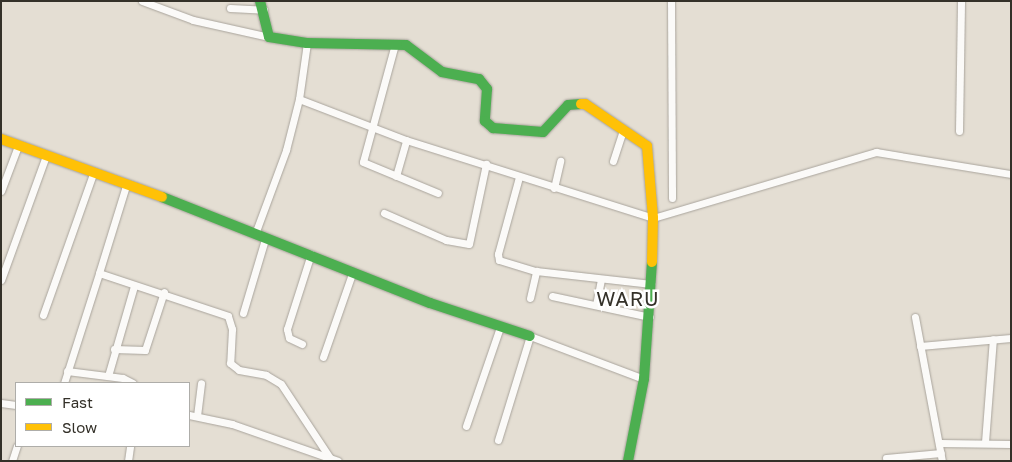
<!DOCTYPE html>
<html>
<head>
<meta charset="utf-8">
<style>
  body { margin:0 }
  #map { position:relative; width:1012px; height:462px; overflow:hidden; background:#e4ded3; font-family:"Golos Text",sans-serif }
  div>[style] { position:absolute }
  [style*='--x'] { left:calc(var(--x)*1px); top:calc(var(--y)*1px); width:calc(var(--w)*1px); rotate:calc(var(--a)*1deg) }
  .roads { filter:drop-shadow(0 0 1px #a9a49c) drop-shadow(0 0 1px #a9a49c) }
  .street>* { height:7px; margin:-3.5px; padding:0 3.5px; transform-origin:3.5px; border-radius:3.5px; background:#fbfaf8 }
  .fast>* { height:10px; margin:-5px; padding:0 5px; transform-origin:5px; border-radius:5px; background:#4caf50 }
  .slow>* { height:10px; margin:-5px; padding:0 5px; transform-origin:5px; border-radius:5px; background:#ffc107 }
  span { translate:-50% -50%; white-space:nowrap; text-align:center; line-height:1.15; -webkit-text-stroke:5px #fff; paint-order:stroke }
  .quarter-label { font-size:20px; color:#343129; letter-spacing:1px }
  .frame { position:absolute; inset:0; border:2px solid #343129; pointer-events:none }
  .legend { position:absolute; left:15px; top:382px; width:175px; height:65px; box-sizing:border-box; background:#fff; border:1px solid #aeada9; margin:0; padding:6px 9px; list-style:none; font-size:15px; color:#343129 }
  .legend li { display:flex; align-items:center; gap:10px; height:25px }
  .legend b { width:25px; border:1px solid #aeada9 }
</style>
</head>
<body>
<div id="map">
  <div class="roads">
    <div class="street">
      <div style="--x:142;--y:1;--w:54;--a:20.4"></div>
      <div style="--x:193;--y:20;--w:78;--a:12.6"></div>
      <div style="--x:671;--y:1;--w:197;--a:89.7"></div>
      <div style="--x:230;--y:8;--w:34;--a:3"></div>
      <div style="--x:395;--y:44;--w:122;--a:105.2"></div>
      <div style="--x:363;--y:162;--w:81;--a:22.5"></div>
      <div style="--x:299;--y:99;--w:115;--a:21"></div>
      <div style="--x:406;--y:140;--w:259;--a:17.5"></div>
      <div style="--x:653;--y:218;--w:233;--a:-16.5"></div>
      <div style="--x:876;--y:152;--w:137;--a:9.3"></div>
      <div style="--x:959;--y:131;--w:130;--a:-89.1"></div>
      <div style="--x:613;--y:161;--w:33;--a:-72"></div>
      <div style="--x:396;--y:176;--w:37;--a:-74"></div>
      <div style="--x:519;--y:177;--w:80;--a:105.3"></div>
      <div style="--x:498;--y:254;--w:6;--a:81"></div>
      <div style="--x:499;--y:260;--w:39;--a:17"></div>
      <div style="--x:536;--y:271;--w:116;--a:6.4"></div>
      <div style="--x:554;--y:188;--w:28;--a:-77"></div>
      <div style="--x:1;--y:191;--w:48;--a:-69.3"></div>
      <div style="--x:384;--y:213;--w:68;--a:23.5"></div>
      <div style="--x:446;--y:240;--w:23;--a:10"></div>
      <div style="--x:469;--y:244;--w:82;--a:-78"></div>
      <div style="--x:255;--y:234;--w:90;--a:-69.7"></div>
      <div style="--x:286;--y:150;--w:53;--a:-75.7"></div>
      <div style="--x:299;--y:99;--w:57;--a:-81.9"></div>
      <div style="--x:99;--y:273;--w:91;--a:-72.8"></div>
      <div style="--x:1;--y:280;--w:132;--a:-70.1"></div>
      <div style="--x:552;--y:296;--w:100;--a:12.1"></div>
      <div style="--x:530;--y:298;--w:28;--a:-77"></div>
      <div style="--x:596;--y:305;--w:25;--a:-79"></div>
      <div style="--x:243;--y:313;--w:77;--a:-73.4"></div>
      <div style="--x:43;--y:315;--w:150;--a:-70.5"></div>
      <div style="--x:915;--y:317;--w:147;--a:79.4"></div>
      <div style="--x:302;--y:344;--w:14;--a:-155"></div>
      <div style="--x:289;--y:338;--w:9;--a:-103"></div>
      <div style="--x:287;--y:329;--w:79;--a:-72.3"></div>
      <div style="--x:920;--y:346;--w:91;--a:-5"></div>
      <div style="--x:114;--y:349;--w:31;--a:2"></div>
      <div style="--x:145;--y:350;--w:61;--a:-71.9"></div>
      <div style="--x:323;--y:357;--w:91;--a:-70.8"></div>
      <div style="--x:67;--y:371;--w:56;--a:7.1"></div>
      <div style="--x:123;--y:378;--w:11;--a:27"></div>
      <div style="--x:108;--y:376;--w:94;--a:-73.9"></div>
      <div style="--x:64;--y:383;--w:115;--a:-72.3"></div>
      <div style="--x:99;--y:273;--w:136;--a:18.4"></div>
      <div style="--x:228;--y:316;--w:14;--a:73"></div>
      <div style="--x:232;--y:329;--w:34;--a:93"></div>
      <div style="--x:230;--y:363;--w:11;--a:38"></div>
      <div style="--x:239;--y:370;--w:27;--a:10"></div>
      <div style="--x:266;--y:375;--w:17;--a:31"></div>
      <div style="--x:281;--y:384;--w:89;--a:56.5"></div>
      <div style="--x:1;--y:403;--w:15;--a:8"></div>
      <div style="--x:189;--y:415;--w:44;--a:11.8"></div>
      <div style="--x:232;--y:424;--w:112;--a:19.2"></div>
      <div style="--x:197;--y:416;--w:33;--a:-83"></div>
      <div style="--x:466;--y:426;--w:105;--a:-71"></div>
      <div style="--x:498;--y:440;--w:109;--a:-72.9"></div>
      <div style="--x:530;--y:336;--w:122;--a:20.7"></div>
      <div style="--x:985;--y:442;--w:103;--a:-85.6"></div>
      <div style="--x:940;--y:443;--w:71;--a:0.8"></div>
      <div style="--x:886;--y:458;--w:55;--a:-5.2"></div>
      <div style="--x:12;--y:461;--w:16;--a:-72"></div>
      <div style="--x:128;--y:461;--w:15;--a:-82"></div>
    </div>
    <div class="fast">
      <div style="--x:260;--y:1;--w:37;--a:76"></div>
      <div style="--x:269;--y:37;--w:38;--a:9"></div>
      <div style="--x:307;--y:43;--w:99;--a:1.2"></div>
      <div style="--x:406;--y:45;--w:45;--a:36.9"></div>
      <div style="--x:442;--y:72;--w:38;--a:11"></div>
      <div style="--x:479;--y:79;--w:13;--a:51"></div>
      <div style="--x:487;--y:89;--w:32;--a:94"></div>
      <div style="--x:485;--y:121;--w:11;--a:41"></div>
      <div style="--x:493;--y:128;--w:50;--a:4.6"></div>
      <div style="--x:543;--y:132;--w:37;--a:-47"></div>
      <div style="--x:568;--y:105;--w:13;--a:-4"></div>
      <div style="--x:162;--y:197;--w:288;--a:21.6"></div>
      <div style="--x:430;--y:303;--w:105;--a:18.3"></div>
      <div style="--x:628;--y:461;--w:84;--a:-79"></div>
      <div style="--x:644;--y:379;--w:117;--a:-86.1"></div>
    </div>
    <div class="slow">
      <div style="--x:581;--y:104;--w:4;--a:0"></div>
      <div style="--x:585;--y:104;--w:75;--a:34.1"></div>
      <div style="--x:647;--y:146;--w:72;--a:85.2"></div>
      <div style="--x:653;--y:218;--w:44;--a:91.3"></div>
      <div style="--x:1;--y:139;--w:171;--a:19.8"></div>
    </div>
  </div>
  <div class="quarter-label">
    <span style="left:628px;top:298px">WARU</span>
  </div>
  <div class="frame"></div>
  <ul class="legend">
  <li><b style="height:6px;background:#4caf50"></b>Fast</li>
  <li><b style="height:6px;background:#ffc107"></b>Slow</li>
  </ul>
</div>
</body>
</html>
